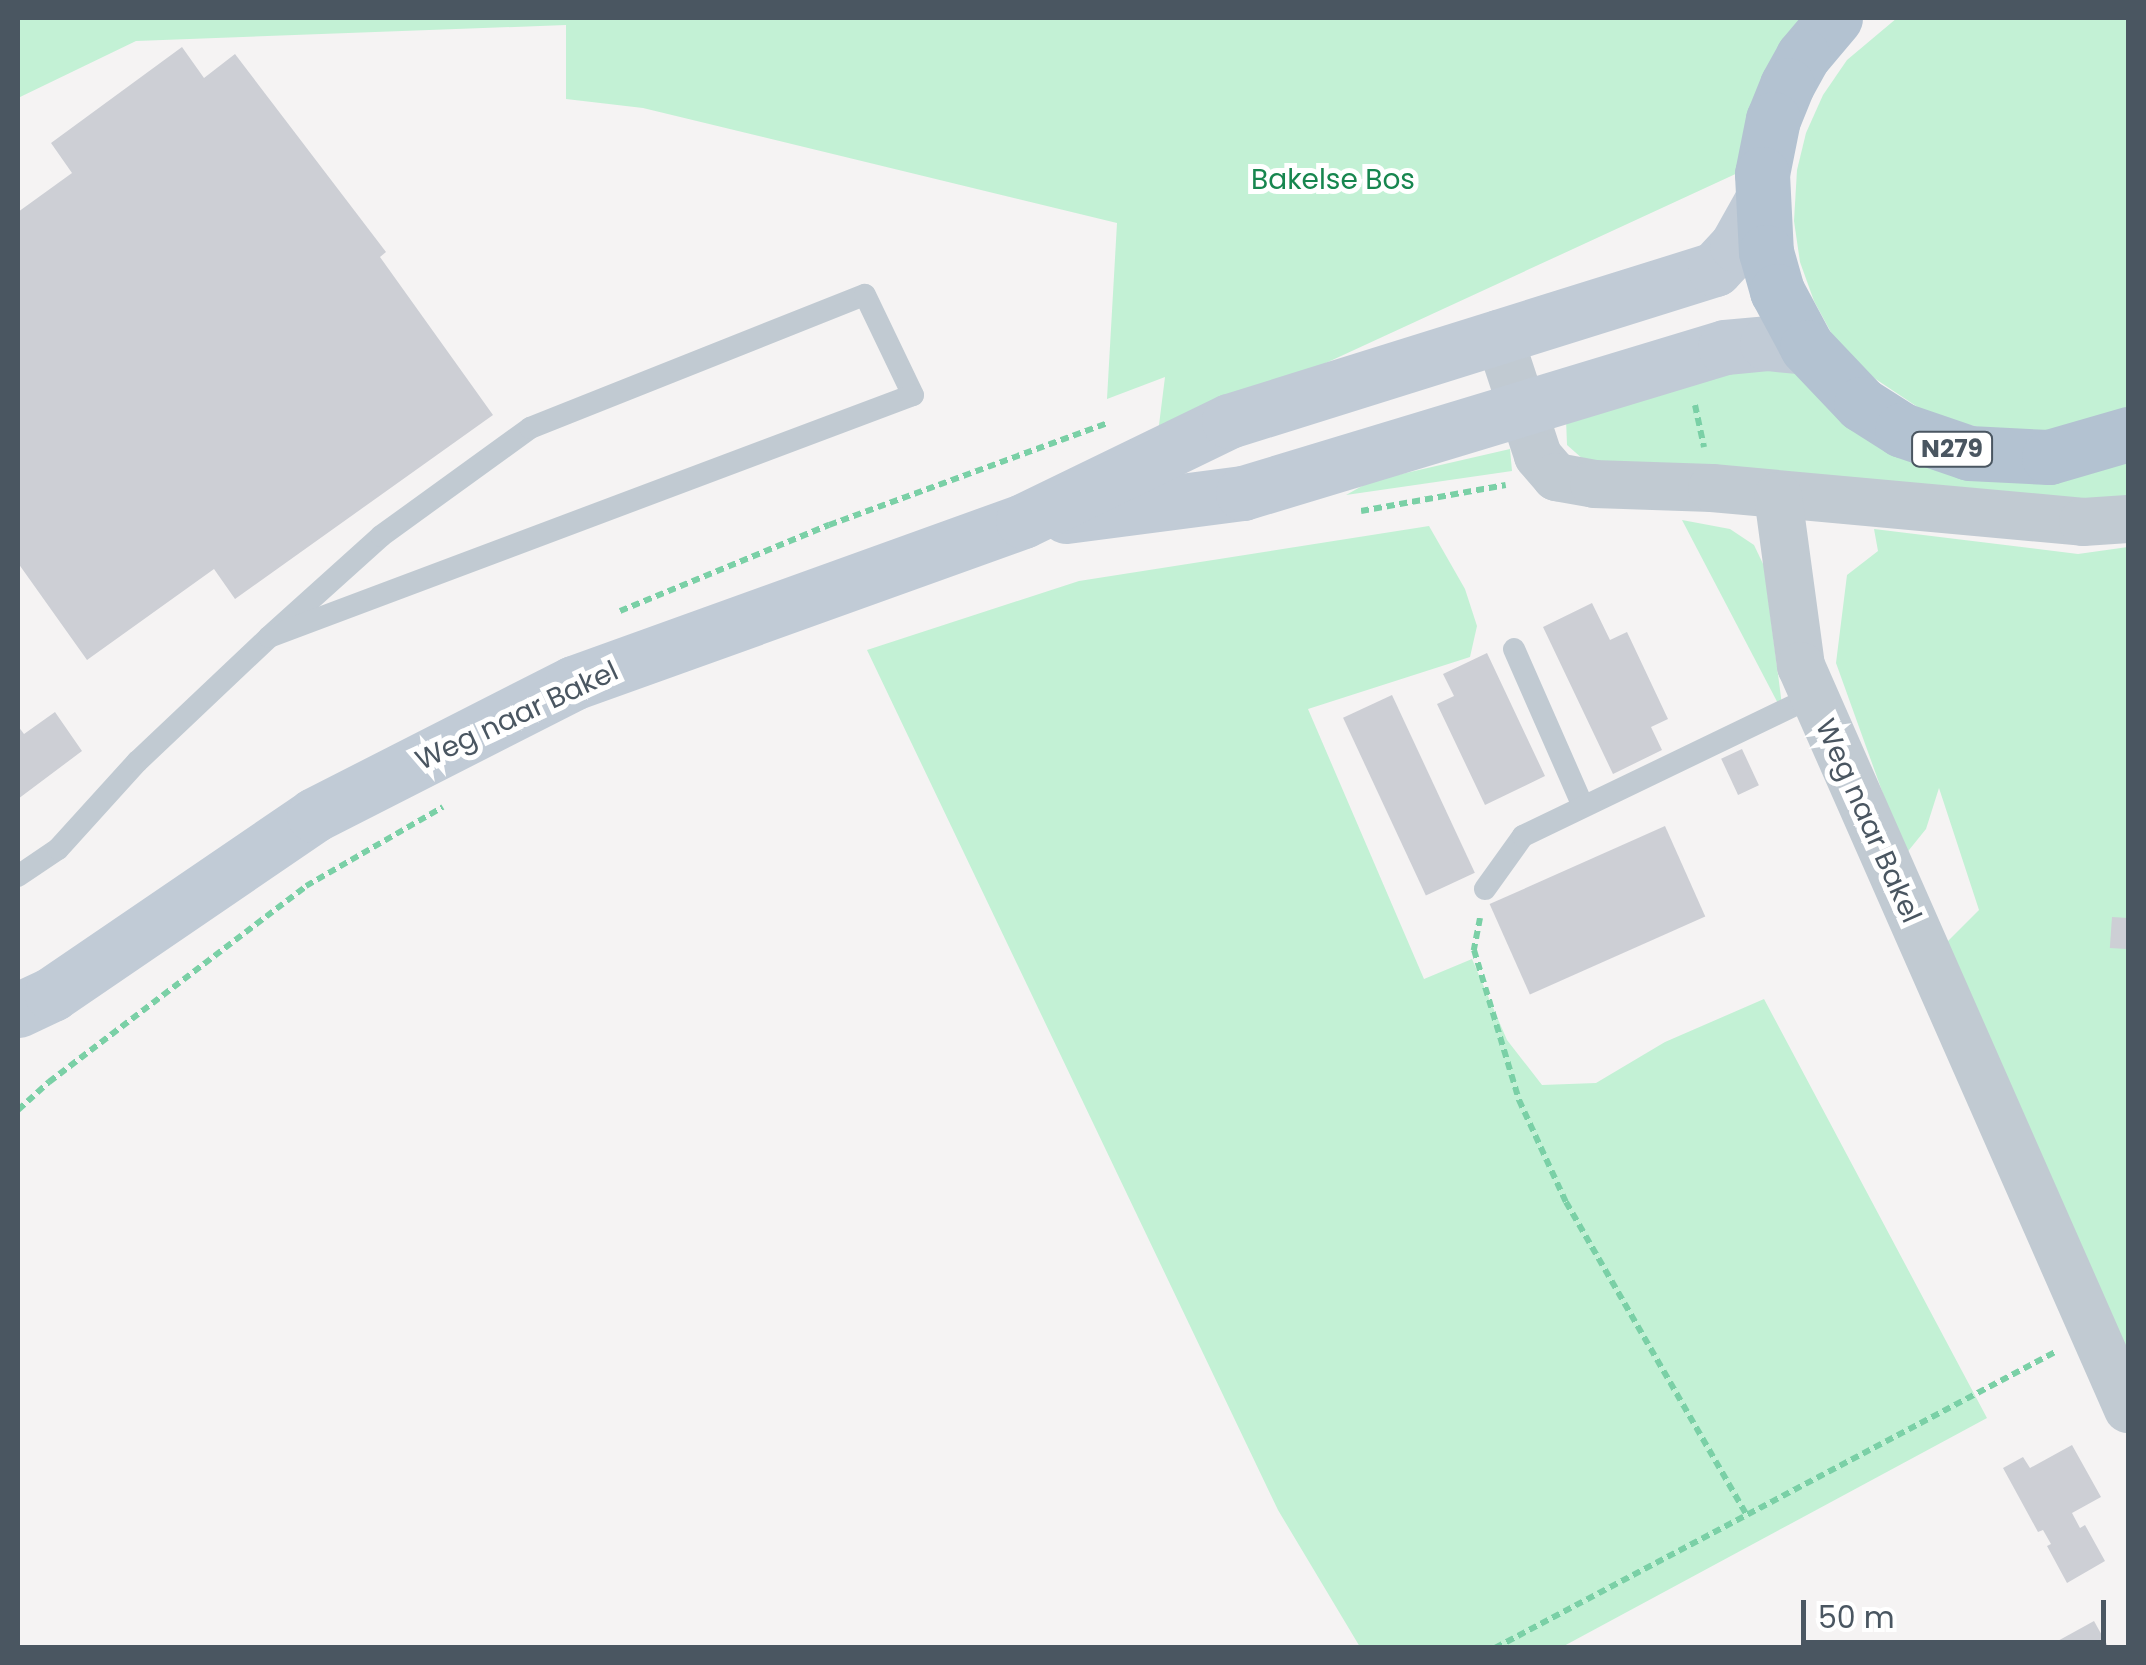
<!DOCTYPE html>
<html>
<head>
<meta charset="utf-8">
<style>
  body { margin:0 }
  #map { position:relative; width:2146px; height:1665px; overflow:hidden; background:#f5f3f3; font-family:Poppins,sans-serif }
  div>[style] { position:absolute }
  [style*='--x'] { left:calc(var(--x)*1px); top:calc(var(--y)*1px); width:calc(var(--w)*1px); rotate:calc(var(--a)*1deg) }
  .green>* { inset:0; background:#c3f1d5 }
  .building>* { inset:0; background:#cdcfd5; transform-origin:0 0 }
  .path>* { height:6px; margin-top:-3px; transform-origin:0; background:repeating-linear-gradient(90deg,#7ad0a6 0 8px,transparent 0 13px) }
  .service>* { height:22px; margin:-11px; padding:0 11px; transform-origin:11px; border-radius:11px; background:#c1cad2 }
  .minor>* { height:48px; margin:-24px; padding:0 24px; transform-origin:24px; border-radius:24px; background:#c1cad2 }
  .secondary>* { height:55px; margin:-27.5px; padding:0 27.5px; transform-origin:27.5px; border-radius:27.5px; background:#c1cbd6 }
  .primary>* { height:55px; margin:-27.5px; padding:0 27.5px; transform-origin:27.5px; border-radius:27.5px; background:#b3c2d1 }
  span { translate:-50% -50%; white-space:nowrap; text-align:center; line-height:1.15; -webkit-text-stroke:10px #fff; paint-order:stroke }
  .shield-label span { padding:2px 8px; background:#fff; border:2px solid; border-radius:8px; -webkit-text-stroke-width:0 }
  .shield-label { font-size:25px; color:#4a5661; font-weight:700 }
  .park-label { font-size:28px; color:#17864f }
  .street-label { font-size:28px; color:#4a5661 }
  .frame { position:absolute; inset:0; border:20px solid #4a5661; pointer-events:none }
  .scale { position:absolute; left:1801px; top:1600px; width:305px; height:45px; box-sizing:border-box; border:5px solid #4a5661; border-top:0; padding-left:12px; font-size:30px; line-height:35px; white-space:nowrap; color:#4a5661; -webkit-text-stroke:8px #fff; paint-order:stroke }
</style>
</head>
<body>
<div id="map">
  <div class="green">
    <div style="clip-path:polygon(18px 18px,1800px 18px,1742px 171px,1157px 441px,1165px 377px,1107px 399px,1117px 223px,643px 108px,566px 99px,566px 25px,136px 41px,18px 98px)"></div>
    <div style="clip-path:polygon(1897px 18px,2128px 18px,2128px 409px,2095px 423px,2013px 435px,1931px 416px,1862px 370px,1834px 338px,1814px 301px,1800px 262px,1794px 221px,1797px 170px,1806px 133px,1823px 95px,1847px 60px)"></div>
    <div style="clip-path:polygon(1796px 364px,1855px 418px,2128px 455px,2128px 499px,2070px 501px,1592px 467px,1567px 445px,1566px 419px,1615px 389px)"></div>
    <div style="clip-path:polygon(1510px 449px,1512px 471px,1346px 495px,1371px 481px)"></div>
    <div style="clip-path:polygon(1682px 520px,1730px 529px,1754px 545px,1764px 566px,1783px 713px)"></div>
    <div style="clip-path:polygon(1429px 526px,1465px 589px,1477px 626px,1470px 657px,1308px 709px,1424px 979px,1472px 959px,1507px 1040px,1542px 1085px,1596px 1083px,1665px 1042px,1764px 999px,1987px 1418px,1562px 1647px,1360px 1647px,1278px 1510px,867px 650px,1079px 581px)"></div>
    <div style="clip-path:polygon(1874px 529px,2078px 554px,2128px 547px,2128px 1352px,1945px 944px,1979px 910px,1939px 788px,1926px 829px,1905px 855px,1836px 663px,1847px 575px,1878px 551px)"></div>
  </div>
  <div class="building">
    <div style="clip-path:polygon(182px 47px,204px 78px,235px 54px,386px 252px,380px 257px,493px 415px,235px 599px,214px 569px,87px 660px,18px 563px,18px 212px,72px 173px,51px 143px)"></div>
    <div style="clip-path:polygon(1592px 603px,1610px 640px,1627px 632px,1668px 719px,1651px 727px,1662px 750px,1613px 774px,1543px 627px)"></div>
    <div style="clip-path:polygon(1487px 653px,1545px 776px,1485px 805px,1437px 704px,1454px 696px,1443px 674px)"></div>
    <div style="left:1392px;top:695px;width:196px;height:54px;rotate:65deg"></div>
    <div style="clip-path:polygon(55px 712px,82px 751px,18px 799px,18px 726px,24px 734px)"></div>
    <div style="left:1742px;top:749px;width:40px;height:23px;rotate:65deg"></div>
    <div style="left:1665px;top:826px;width:99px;height:192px;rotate:66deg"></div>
    <div style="left:2112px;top:917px;width:16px;height:31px;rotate:4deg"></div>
    <div style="clip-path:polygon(2072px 1445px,2101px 1497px,2072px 1513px,2080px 1528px,2085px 1525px,2105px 1561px,2067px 1583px,2047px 1546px,2051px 1544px,2043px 1530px,2038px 1532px,2003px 1468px,2023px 1457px,2030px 1468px)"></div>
    <div style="clip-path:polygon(2094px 1621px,2109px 1648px,2045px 1648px)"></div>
  </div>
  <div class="path">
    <div style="--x:1695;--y:405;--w:43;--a:77.9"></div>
    <div style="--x:1361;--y:511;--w:147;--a:-10.2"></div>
    <div style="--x:620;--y:611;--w:226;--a:-22.4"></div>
    <div style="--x:829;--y:525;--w:296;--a:-20.1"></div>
    <div style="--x:1480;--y:918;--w:33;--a:101"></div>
    <div style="--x:1474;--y:950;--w:157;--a:73.3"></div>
    <div style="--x:1519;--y:1100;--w:112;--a:65.3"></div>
    <div style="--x:1566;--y:1202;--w:362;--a:60"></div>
    <div style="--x:18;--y:1110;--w:42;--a:-42.1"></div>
    <div style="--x:49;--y:1082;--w:323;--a:-37.3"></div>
    <div style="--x:306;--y:886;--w:158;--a:-30"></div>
    <div style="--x:1495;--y:1648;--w:636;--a:-27.86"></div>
  </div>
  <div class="service">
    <div style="--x:1514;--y:649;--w:171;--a:66.3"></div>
    <div style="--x:18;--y:876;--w:48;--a:-34"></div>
    <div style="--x:58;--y:849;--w:118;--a:-47.8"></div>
    <div style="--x:137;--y:762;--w:182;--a:-43.4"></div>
    <div style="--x:269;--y:637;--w:151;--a:-42"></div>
    <div style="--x:381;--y:536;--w:184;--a:-35.9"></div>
    <div style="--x:530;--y:428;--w:360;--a:-21.7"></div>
    <div style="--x:865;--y:295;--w:111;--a:64.4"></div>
    <div style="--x:913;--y:395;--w:688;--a:159.4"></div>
    <div style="--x:1485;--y:889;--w:65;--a:-54.4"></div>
    <div style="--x:1523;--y:836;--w:323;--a:-25.7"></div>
  </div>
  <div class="minor">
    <div style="--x:1498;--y:334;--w:128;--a:71.8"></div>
    <div style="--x:1538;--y:456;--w:28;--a:49"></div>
    <div style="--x:1556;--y:477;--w:39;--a:10"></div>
    <div style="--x:1594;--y:484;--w:118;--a:1.9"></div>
    <div style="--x:1712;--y:488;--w:373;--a:5.2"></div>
    <div style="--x:2083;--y:522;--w:45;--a:-3.8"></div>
    <div style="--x:1778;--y:496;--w:172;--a:82.3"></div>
    <div style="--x:1801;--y:666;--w:812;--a:66.25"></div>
  </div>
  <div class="secondary">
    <div style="--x:1066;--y:516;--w:178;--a:-7.4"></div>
    <div style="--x:1243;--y:493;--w:504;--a:-16.85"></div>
    <div style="--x:1725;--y:347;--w:42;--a:-5.4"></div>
    <div style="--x:1767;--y:343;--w:40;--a:5.7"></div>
    <div style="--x:18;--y:1010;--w:38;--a:-25"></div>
    <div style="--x:52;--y:994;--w:317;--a:-34.3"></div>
    <div style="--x:314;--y:815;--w:291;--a:-27"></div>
    <div style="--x:573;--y:683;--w:478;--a:-19.8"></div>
    <div style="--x:1023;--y:521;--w:229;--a:-25.9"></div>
    <div style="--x:1229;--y:421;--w:509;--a:-17.37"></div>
    <div style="--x:1715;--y:269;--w:33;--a:-47"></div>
    <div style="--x:1737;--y:245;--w:47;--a:-60.7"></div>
  </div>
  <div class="primary">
    <div style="--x:1835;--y:18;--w:50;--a:130.1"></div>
    <div style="--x:1803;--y:56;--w:33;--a:119"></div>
    <div style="--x:1787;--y:85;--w:37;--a:112"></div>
    <div style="--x:1773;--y:119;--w:56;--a:101.3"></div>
    <div style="--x:1762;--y:174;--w:78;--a:87.1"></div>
    <div style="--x:1766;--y:252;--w:41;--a:74.2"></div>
    <div style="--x:1777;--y:291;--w:64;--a:61.8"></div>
    <div style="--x:1807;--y:347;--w:79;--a:46.5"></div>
    <div style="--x:1861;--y:404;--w:49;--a:32.4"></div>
    <div style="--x:1902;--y:430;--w:71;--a:18.9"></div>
    <div style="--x:1969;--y:453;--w:80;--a:2.9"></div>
    <div style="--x:2049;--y:457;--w:82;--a:-16.2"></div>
  </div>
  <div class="shield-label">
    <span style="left:1952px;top:449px">N279</span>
  </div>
  <div class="park-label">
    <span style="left:1333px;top:180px">Bakelse Bos</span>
  </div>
  <div class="street-label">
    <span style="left:517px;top:716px;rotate:-25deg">Weg naar Bakel</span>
    <span style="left:1868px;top:821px;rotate:66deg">Weg naar Bakel</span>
  </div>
  <div class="frame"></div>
  <div class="scale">50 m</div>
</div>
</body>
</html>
